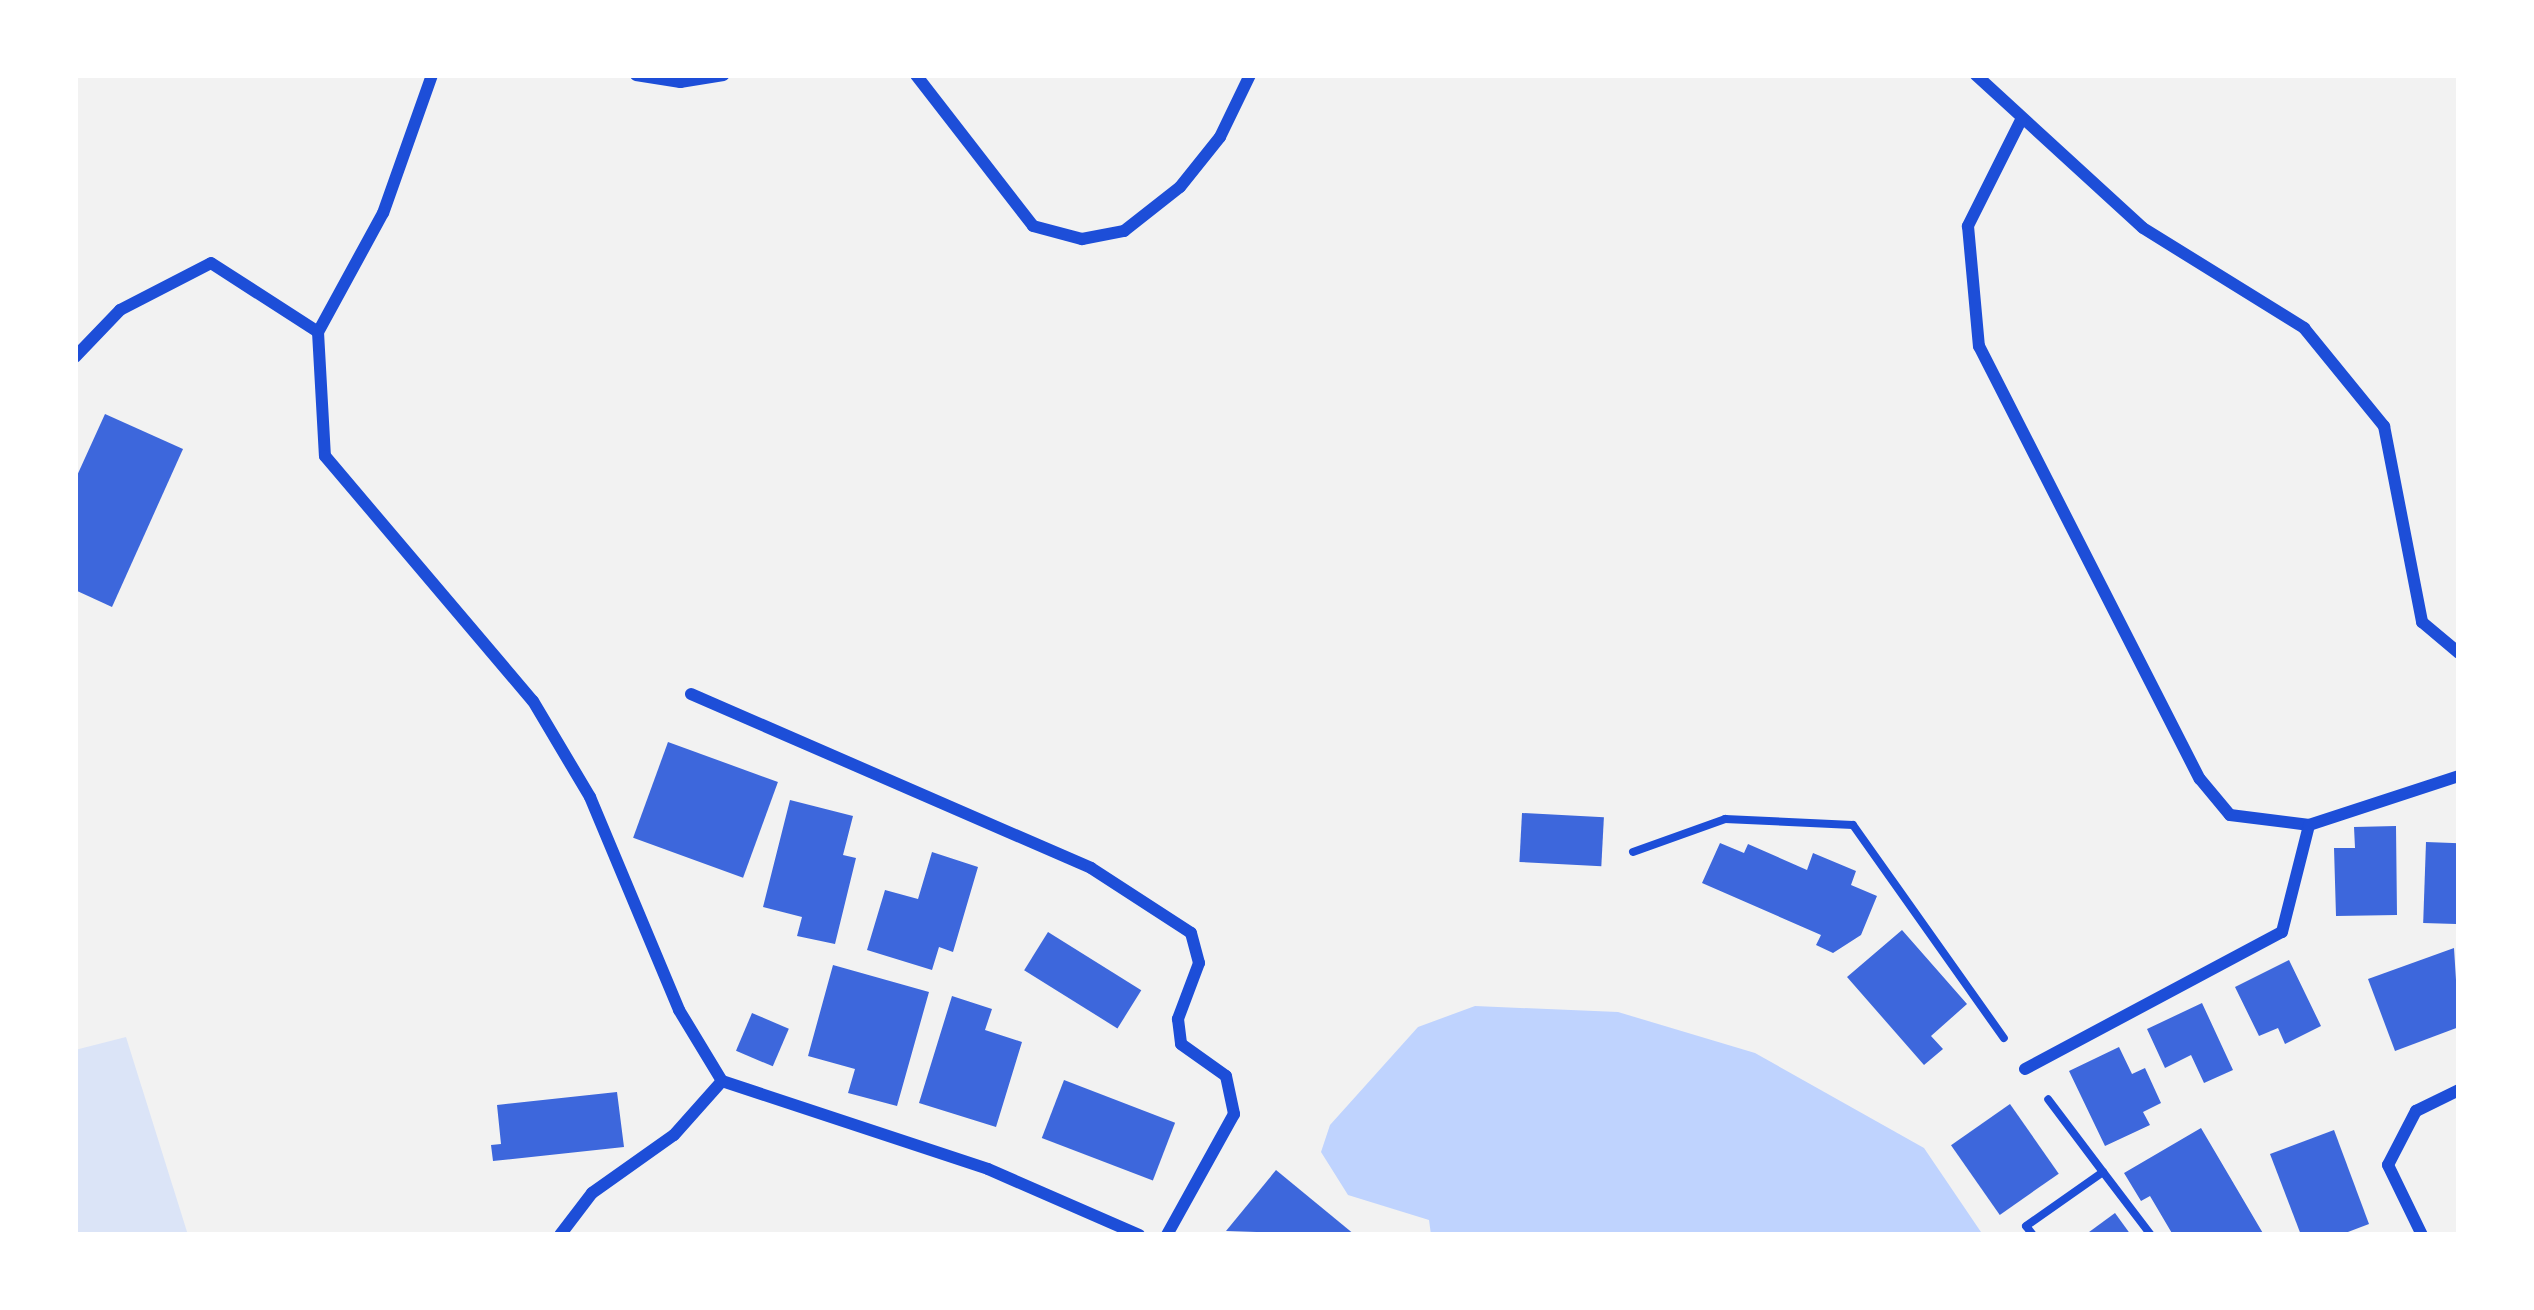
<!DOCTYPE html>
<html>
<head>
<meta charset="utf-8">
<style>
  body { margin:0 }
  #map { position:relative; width:2534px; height:1310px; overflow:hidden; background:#f2f2f2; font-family:Barlow,sans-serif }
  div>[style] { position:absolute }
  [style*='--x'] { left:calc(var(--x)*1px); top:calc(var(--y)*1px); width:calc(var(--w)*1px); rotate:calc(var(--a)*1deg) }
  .green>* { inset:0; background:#dbe4f7 }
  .water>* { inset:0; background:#bfd3fe }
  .building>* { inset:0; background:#3d67dc; transform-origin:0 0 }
  .path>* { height:8px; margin:-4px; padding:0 4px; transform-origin:4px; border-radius:4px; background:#1d4ed8 }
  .minor>* { height:12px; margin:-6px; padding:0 6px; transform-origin:6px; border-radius:6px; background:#1d4ed8 }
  span { translate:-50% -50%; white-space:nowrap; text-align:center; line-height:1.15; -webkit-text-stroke:12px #fff; paint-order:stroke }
  .frame { position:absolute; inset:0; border:78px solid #fff; pointer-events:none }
</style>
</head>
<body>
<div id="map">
  <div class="green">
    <div style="clip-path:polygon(126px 1037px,188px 1235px,75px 1235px,75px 1050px)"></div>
  </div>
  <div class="water">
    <div style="clip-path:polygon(1475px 1006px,1618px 1012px,1755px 1053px,1924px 1148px,1983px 1235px,1431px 1235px,1429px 1220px,1348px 1195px,1321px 1152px,1330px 1125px,1418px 1027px)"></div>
  </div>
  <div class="building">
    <div style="clip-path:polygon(105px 414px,183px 449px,112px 607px,75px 590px,75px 480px)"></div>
    <div style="left:668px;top:742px;width:117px;height:102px;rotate:20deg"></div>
    <div style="clip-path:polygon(790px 800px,853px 816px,843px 855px,856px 858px,835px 944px,797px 936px,802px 917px,763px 907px)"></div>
    <div style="left:1522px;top:813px;width:82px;height:49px;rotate:3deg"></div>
    <div style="clip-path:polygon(2396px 826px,2397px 915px,2336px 916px,2334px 848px,2355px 848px,2354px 827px)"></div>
    <div style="left:2426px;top:842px;width:33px;height:81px;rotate:2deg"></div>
    <div style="clip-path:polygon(1720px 843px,1744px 853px,1748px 844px,1807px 870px,1813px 853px,1856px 871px,1851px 885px,1877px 896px,1861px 935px,1833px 953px,1816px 945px,1821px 935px,1702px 883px)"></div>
    <div style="clip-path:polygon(932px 852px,978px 867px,953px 952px,939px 947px,932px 970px,867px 950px,885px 890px,918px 899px)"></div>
    <div style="clip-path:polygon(1902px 930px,1967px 1004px,1931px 1036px,1943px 1049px,1924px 1065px,1847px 977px)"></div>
    <div style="left:1048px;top:932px;width:110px;height:45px;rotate:32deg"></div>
    <div style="clip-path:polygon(2454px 948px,2459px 1027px,2395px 1051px,2368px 979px)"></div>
    <div style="clip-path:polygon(2289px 960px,2321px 1026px,2285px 1044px,2278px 1028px,2259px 1036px,2235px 987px)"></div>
    <div style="clip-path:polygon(833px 965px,929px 992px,897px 1106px,848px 1093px,855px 1069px,808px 1056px)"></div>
    <div style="clip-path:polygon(952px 996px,992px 1009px,985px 1030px,1022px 1042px,996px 1127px,919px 1103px)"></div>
    <div style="clip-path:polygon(2202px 1003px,2233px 1070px,2204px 1083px,2191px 1055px,2165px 1068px,2147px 1029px)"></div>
    <div style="left:752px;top:1013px;width:40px;height:41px;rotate:23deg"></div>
    <div style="clip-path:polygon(2119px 1047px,2132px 1074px,2145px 1068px,2161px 1103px,2143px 1112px,2150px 1125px,2105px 1146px,2069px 1071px)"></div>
    <div style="left:1064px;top:1080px;width:119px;height:62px;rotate:21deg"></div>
    <div style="clip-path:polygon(617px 1092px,624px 1147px,493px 1161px,491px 1145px,501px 1144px,497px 1105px)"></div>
    <div style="left:2010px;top:1104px;width:85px;height:72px;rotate:55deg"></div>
    <div style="clip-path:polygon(2201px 1128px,2264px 1235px,2173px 1235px,2150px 1196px,2141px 1201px,2124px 1173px)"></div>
    <div style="clip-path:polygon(2334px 1130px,2369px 1224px,2340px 1235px,2301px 1235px,2270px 1154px)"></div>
    <div style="clip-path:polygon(1276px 1170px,1355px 1235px,1226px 1231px)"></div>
    <div style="clip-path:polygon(2115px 1213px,2131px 1235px,2085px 1235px)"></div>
  </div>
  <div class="path">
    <div style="--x:1633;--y:852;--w:98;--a:-19.7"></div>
    <div style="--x:1725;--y:819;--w:128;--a:2.7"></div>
    <div style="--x:1853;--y:825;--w:261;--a:54.7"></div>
    <div style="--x:2103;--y:1172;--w:79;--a:52.7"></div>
    <div style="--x:2033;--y:1235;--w:11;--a:-128"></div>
    <div style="--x:2026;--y:1226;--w:94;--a:-35"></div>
    <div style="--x:2103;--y:1172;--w:91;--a:-127"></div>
  </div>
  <div class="minor">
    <div style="--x:432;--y:75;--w:146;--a:109.5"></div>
    <div style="--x:383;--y:213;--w:136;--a:118.6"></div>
    <div style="--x:318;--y:332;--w:124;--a:86.8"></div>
    <div style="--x:325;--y:456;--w:321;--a:49.7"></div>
    <div style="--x:533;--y:701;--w:112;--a:59.3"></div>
    <div style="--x:590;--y:797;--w:231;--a:67.3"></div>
    <div style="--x:679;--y:1010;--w:83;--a:58.8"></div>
    <div style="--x:722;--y:1081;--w:280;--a:18.3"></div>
    <div style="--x:988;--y:1169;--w:165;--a:23.6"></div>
    <div style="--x:636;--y:75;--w:45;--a:9"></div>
    <div style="--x:680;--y:82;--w:44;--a:-9.2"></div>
    <div style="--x:916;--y:75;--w:191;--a:52.2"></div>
    <div style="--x:1033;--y:226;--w:51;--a:14.9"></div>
    <div style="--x:1082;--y:239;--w:43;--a:-10.8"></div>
    <div style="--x:1124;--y:231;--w:71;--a:-38.2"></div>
    <div style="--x:1180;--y:187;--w:64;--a:-51.3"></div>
    <div style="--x:1220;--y:137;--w:69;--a:-64.2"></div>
    <div style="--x:1976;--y:75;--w:226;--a:42.5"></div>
    <div style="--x:2143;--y:228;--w:190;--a:31.8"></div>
    <div style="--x:2304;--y:328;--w:127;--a:50.8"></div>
    <div style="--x:2384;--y:426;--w:200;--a:79"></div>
    <div style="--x:2422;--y:622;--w:48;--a:40"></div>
    <div style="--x:2021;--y:120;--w:119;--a:116.6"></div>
    <div style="--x:1968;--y:226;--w:121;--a:84.8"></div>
    <div style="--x:1979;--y:346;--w:486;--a:63"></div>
    <div style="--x:2200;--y:779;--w:47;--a:50.2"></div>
    <div style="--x:2230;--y:815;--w:80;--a:7.2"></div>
    <div style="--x:75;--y:357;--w:65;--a:-46.2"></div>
    <div style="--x:120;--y:310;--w:102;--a:-27.3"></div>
    <div style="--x:211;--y:263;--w:127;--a:32.8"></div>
    <div style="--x:691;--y:694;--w:436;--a:23.5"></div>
    <div style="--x:1091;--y:868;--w:119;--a:33"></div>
    <div style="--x:1191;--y:933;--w:31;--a:75"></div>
    <div style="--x:1199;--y:963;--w:60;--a:110.6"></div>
    <div style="--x:1178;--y:1019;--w:25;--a:83"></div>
    <div style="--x:1181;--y:1044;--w:55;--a:35.4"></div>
    <div style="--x:1226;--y:1076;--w:39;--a:78"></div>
    <div style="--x:1234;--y:1114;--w:138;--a:119"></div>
    <div style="--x:2025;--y:1069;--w:291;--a:-28.1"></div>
    <div style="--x:2282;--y:932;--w:110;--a:-75.8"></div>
    <div style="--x:2309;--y:825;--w:158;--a:-18.1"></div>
    <div style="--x:560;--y:1235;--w:53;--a:-52.7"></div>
    <div style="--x:592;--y:1193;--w:100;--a:-35.3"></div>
    <div style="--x:674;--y:1135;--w:72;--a:-48.4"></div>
    <div style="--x:2422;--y:1235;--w:78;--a:-115.9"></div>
    <div style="--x:2388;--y:1165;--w:61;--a:-62.6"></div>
    <div style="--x:2416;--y:1111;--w:48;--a:-26"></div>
  </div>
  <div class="frame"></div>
</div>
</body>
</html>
